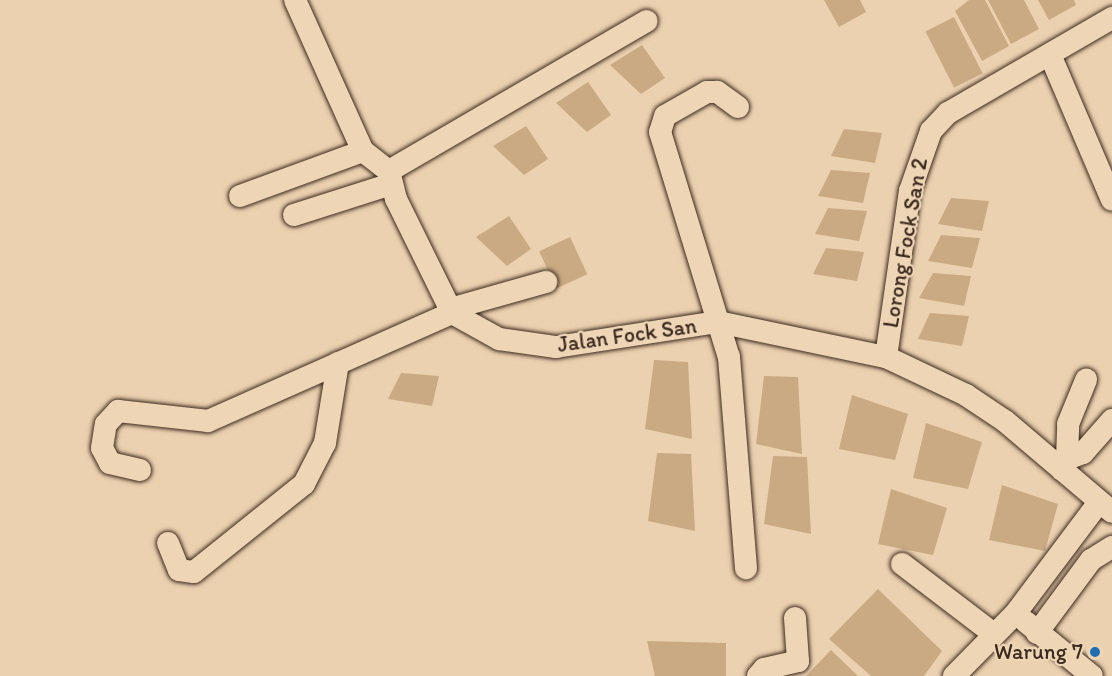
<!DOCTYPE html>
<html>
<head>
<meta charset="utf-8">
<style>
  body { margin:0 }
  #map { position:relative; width:1112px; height:676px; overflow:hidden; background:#ecd1b0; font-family:Itim,sans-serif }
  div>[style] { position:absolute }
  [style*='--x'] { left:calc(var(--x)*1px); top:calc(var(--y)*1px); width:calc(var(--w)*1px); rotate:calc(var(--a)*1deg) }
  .building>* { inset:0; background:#caaa83; transform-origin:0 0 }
  .roads { filter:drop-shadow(0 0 2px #3b2a1e) drop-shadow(0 0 2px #3b2a1e) }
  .minor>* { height:22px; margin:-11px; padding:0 11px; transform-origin:11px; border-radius:11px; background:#eed5b6 }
  .dots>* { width:16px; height:16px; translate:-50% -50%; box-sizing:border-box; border:3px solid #eed5b6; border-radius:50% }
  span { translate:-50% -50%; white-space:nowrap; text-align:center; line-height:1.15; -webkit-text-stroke:4.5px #eed5b6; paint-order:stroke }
  .street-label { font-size:22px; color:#3b2a1e }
  .poi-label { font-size:22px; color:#3b2a1e }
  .right { translate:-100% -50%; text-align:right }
</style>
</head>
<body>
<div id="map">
  <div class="building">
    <div style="clip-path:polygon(824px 0,860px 0,866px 12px,839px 27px)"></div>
    <div style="clip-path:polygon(969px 0,985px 0,1009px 46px,982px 61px,955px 11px)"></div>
    <div style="clip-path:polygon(988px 0,1024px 0,1039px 29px,1011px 44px)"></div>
    <div style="clip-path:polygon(1038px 0,1074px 0,1076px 5px,1049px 20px)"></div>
    <div style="left:954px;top:17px;width:63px;height:32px;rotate:63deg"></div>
    <div style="clip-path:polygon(642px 45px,665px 78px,641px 94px,610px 65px)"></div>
    <div style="clip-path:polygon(588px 82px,611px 115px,587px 132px,556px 103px)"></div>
    <div style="clip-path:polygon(526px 126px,548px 159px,524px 175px,493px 146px)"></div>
    <div style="clip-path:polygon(844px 129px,882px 133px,875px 163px,831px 156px)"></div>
    <div style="clip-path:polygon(831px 170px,870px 173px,863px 203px,818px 196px)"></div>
    <div style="clip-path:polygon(951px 198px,989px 201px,982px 231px,938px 224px)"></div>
    <div style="clip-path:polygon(828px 208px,867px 211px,859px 241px,815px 234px)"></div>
    <div style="clip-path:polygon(509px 216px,531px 249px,507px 266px,476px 237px)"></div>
    <div style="clip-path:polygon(941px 235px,980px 238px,972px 268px,928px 261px)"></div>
    <div style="left:570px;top:237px;width:41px;height:34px;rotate:65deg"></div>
    <div style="clip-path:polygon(826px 248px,864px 252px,857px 281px,813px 274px)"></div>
    <div style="clip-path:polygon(933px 273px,971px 276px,964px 306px,919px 298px)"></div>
    <div style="clip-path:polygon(930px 313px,969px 316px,962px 346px,918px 339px)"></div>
    <div style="clip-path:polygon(654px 360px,688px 362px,692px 439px,645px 429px)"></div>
    <div style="clip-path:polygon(401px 373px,439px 376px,432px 406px,388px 399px)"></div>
    <div style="clip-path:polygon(764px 376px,798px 377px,802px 454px,756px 444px)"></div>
    <div style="clip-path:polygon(852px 395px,908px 414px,895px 460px,839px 449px)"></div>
    <div style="clip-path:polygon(926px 423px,982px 442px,968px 489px,913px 478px)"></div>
    <div style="clip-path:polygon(657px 453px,691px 454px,695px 531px,648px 521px)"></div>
    <div style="clip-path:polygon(773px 456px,807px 457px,811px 534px,764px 524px)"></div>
    <div style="clip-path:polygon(1002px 485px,1058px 504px,1045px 551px,989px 540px)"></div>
    <div style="clip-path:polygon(891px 489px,947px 508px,933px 555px,878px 544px)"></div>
    <div style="clip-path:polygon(878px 589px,942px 651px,924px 676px,871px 676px,829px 639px)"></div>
    <div style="clip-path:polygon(647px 641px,726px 643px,726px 676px,655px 676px)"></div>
    <div style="clip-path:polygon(831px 650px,858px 676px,806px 676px)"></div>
  </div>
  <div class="roads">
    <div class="minor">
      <div style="--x:295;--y:0;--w:166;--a:65.8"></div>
      <div style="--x:363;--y:151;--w:33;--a:38"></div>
      <div style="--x:389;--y:171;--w:29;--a:76"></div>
      <div style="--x:396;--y:199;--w:127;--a:63.8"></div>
      <div style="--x:452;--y:313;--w:54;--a:29"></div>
      <div style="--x:499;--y:339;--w:58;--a:8"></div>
      <div style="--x:556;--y:347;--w:164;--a:-8.8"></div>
      <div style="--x:718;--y:322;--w:172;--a:11.8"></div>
      <div style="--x:886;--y:357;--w:89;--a:25.4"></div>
      <div style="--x:966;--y:395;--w:47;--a:33.7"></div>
      <div style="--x:1005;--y:421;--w:140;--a:40.4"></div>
      <div style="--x:1051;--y:57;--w:155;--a:66.9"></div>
      <div style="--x:738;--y:107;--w:26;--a:-144"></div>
      <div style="--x:717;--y:92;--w:10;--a:180"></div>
      <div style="--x:707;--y:92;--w:48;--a:150.3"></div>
      <div style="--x:665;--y:116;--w:17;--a:107"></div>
      <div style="--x:660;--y:132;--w:235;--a:73"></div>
      <div style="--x:729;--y:357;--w:212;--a:85.4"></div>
      <div style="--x:389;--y:171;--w:298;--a:-30.2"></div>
      <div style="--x:240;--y:196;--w:131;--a:-20.1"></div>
      <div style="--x:294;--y:215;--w:102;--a:-17.7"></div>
      <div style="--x:450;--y:309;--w:100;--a:-15.7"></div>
      <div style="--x:886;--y:357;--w:168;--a:-81.8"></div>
      <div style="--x:910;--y:191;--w:64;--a:-70.7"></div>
      <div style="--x:931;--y:131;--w:25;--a:-47"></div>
      <div style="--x:948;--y:113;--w:190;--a:-30.1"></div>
      <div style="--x:1067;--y:459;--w:35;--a:-88"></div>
      <div style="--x:1068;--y:424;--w:48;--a:-67.8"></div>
      <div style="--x:140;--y:470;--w:31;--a:-167"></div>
      <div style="--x:110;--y:463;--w:17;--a:-118"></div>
      <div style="--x:102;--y:448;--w:24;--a:-81"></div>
      <div style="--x:106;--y:424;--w:18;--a:-47"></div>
      <div style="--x:118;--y:411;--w:91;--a:6.3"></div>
      <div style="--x:208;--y:421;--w:267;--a:-23.9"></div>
      <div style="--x:1062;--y:470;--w:12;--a:-66"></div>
      <div style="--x:1067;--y:459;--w:17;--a:-21"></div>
      <div style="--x:1083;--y:453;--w:44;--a:-48.7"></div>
      <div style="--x:168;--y:543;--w:29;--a:68"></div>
      <div style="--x:179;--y:570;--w:15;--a:8"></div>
      <div style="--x:194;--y:572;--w:141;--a:-38.7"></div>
      <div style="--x:304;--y:484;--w:46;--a:-62.9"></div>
      <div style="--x:325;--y:443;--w:81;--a:-80.8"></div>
      <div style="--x:902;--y:564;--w:116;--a:37.3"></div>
      <div style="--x:1026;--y:622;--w:85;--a:39.3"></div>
      <div style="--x:1037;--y:633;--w:91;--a:-53.5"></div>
      <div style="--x:1091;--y:560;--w:25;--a:-32"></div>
      <div style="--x:758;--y:676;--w:9;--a:-49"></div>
      <div style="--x:764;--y:669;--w:35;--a:-13"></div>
      <div style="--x:798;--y:661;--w:43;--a:-94"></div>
      <div style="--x:954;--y:676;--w:87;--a:-45.5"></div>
      <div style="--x:1015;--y:614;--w:140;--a:-53.1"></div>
    </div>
  </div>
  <div class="dots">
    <div style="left:1095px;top:652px;background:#1f6fb2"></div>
  </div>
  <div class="street-label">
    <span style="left:905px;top:243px;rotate:-80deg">Lorong Fock San 2</span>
    <span style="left:627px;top:335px;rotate:-8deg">Jalan Fock San</span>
  </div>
  <div class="poi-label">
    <span class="right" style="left:1083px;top:652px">Warung 7</span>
  </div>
</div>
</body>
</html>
